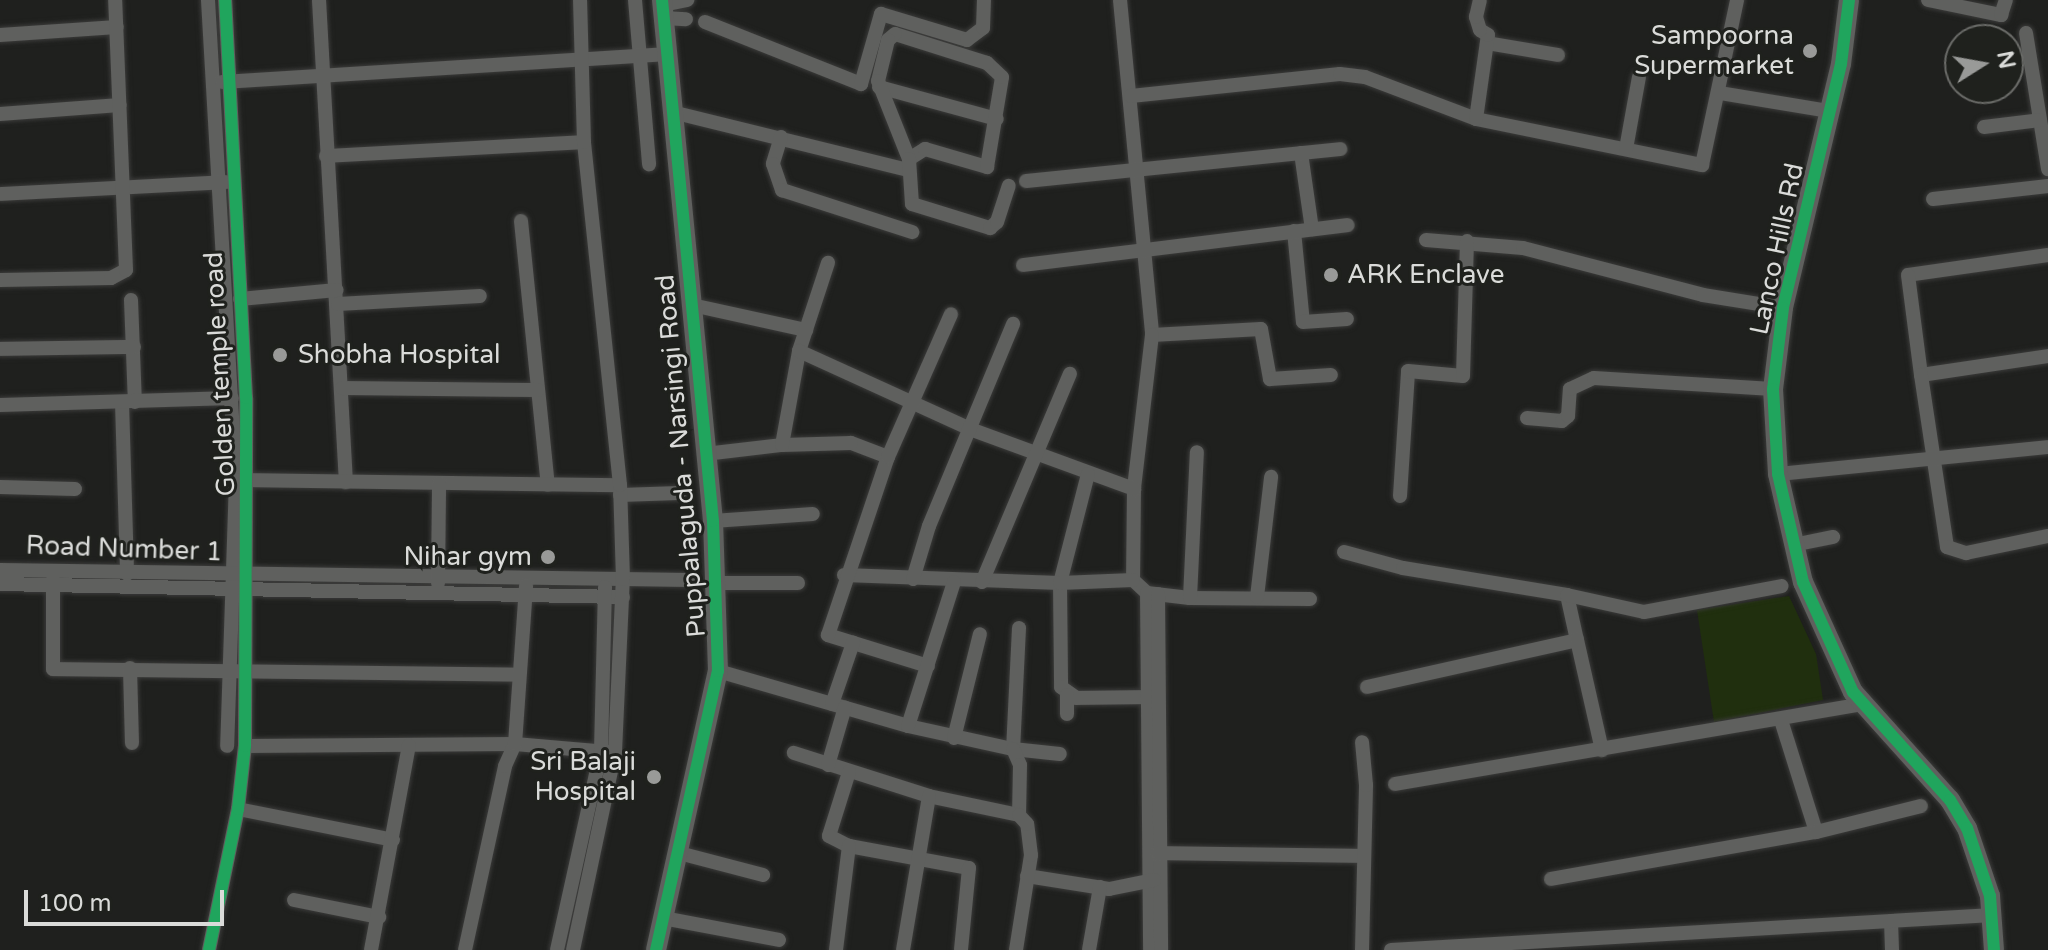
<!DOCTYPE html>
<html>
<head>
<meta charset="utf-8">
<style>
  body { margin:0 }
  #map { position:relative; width:2048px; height:950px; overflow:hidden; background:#1f201e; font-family:"Varela Round",sans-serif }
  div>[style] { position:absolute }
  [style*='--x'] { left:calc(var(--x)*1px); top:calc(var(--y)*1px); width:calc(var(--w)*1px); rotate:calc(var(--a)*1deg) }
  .green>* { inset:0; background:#202f0e }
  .roads { filter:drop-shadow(0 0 2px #3b3b3a) drop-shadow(0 0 2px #3b3b3a) }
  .street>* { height:14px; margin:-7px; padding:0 7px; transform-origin:7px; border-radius:7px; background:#5f605e }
  .secondary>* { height:20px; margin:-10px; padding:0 10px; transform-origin:10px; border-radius:10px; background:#5f605e }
  .cycleway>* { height:12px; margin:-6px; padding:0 6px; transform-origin:6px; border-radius:6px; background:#20a55d }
  .dots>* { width:22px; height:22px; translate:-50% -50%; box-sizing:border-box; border:4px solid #1f211d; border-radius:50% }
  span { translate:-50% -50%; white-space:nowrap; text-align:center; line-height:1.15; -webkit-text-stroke:6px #1f211d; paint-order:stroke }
  .poi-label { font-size:26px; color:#dadbd9 }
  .right { translate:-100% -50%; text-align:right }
  .left { translate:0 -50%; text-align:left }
  .street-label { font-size:26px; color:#dadbd9 }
  .north { position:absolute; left:1944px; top:24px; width:80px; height:80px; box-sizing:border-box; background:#1f211d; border:2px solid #6a6b68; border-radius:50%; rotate:79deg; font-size:22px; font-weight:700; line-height:32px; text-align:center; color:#dadbd9 }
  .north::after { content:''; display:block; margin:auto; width:28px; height:36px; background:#999a98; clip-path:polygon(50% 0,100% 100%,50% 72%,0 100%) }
  .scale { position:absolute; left:24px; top:890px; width:200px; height:36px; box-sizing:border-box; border:4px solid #dadbd9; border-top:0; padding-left:10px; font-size:24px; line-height:28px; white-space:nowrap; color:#dadbd9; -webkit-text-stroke:6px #1f211d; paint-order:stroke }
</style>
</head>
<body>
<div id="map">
  <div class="green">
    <div style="clip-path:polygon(1789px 596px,1816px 654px,1823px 700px,1714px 722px,1697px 610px)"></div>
  </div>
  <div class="roads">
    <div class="street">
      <div style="--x:208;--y:0;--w:481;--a:86.7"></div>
      <div style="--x:236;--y:480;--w:266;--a:91.9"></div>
      <div style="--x:319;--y:0;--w:483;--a:86.8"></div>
      <div style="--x:635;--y:0;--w:165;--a:85.1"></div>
      <div style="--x:1120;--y:0;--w:337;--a:84.5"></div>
      <div style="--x:1152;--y:335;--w:109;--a:-3.2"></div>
      <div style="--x:1261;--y:329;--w:51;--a:79.8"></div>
      <div style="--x:1270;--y:379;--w:61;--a:-3.8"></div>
      <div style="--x:1928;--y:0;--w:75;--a:11.6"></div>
      <div style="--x:2001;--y:15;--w:16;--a:-72"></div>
      <div style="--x:663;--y:5;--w:25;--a:-12"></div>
      <div style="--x:664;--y:18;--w:22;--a:3"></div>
      <div style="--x:705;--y:22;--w:168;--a:21.7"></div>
      <div style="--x:861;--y:84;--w:73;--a:-74.1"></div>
      <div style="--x:881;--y:14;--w:90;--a:16.8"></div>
      <div style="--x:967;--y:40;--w:20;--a:-37"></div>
      <div style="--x:983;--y:28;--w:28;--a:-88"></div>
      <div style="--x:2026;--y:33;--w:138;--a:80.8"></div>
      <div style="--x:0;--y:35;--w:117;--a:-3.9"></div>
      <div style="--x:1487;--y:43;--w:72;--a:9.6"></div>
      <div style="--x:222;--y:82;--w:448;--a:-3.6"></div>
      <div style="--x:879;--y:87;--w:122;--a:15.2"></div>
      <div style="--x:1720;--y:93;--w:110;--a:9.4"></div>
      <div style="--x:1131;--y:96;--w:210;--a:-6"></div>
      <div style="--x:1340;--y:74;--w:25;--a:7"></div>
      <div style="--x:1365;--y:77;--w:119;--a:20.7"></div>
      <div style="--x:1476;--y:119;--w:231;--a:11.5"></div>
      <div style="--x:1702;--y:165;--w:169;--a:-78"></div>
      <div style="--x:672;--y:112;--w:244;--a:13.8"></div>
      <div style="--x:0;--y:114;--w:120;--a:-4.3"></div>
      <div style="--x:1476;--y:119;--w:85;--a:-81.9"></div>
      <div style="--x:1488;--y:35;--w:9;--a:-148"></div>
      <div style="--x:1480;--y:30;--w:14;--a:-107"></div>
      <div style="--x:1476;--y:17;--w:17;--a:-77"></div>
      <div style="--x:1984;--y:127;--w:56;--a:-7.1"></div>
      <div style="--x:781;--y:137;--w:28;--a:107"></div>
      <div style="--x:773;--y:164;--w:28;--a:71"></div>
      <div style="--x:782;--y:190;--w:137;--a:17.9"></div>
      <div style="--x:1626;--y:149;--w:73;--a:-79.8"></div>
      <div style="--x:1301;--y:153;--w:77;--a:81.8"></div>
      <div style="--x:326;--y:156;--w:258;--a:-3.1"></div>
      <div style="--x:909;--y:159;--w:19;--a:-32"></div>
      <div style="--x:925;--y:149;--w:65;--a:16.2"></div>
      <div style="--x:987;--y:167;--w:91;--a:-80.5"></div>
      <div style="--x:1002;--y:77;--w:21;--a:-137"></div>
      <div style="--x:987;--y:63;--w:96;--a:-162.5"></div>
      <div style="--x:895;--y:34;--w:9;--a:139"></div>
      <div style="--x:888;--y:40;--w:42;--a:103.7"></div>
      <div style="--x:878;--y:81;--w:84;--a:68.3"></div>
      <div style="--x:909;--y:159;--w:45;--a:86.2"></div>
      <div style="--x:912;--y:204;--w:82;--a:17.1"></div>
      <div style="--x:990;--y:228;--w:9;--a:-41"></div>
      <div style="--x:997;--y:222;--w:38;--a:-72"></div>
      <div style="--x:1026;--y:181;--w:316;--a:-5.8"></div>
      <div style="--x:0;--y:194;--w:226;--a:-3"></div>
      <div style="--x:1933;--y:199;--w:116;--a:-6.4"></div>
      <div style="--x:521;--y:221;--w:265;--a:84.2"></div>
      <div style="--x:1294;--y:231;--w:91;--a:84.4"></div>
      <div style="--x:1303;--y:322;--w:44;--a:-3.9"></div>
      <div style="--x:1426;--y:240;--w:97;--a:4.7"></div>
      <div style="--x:1523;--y:248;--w:186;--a:14.6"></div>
      <div style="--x:1703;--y:295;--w:81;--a:9.2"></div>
      <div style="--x:2048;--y:255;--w:141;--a:171.9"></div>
      <div style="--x:1908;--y:275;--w:101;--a:82.6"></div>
      <div style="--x:1921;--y:375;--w:128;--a:-8.5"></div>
      <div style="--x:1023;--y:265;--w:327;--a:-7"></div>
      <div style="--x:0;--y:280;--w:111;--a:-1"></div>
      <div style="--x:111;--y:278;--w:17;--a:-28"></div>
      <div style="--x:126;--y:270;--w:270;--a:-92.3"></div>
      <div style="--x:240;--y:299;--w:97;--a:-5.3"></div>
      <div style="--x:131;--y:300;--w:102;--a:87.8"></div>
      <div style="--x:338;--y:304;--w:142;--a:-3.2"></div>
      <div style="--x:692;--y:305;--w:117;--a:12.4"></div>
      <div style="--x:1152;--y:335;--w:155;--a:96.7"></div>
      <div style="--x:1134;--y:489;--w:91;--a:90.6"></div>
      <div style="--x:1133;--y:580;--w:19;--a:43"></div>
      <div style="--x:1147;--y:593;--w:43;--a:6.6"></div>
      <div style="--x:1190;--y:598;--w:120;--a:0.5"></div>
      <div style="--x:0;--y:349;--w:134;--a:-0.9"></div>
      <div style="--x:799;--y:351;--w:93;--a:-71.8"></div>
      <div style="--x:1921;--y:375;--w:174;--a:81.4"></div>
      <div style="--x:1947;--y:547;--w:20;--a:18"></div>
      <div style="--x:1966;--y:553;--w:84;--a:-11.7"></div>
      <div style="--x:342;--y:388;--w:196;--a:0.6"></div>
      <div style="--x:122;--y:402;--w:172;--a:88.3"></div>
      <div style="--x:0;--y:405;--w:232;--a:-1.7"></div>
      <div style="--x:1527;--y:418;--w:35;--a:5"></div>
      <div style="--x:1562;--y:421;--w:8;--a:-40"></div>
      <div style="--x:1568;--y:416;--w:27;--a:-86"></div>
      <div style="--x:1570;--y:389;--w:26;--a:-25"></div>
      <div style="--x:1594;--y:378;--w:179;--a:3.5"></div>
      <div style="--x:705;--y:454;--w:78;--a:-6.7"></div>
      <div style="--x:888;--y:457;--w:40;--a:-159"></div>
      <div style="--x:851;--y:443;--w:69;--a:178.3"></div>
      <div style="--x:782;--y:445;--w:96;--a:-79.7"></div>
      <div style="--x:799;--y:351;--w:188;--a:24.5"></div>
      <div style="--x:970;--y:429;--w:175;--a:20.1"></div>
      <div style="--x:1088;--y:474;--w:113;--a:104.4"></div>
      <div style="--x:1060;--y:583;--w:104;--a:89.4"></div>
      <div style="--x:1061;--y:687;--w:19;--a:35"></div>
      <div style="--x:1077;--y:698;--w:69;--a:-0.8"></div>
      <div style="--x:1778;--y:474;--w:271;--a:-5.7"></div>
      <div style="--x:240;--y:480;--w:380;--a:0.8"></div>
      <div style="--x:0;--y:487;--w:75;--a:1.5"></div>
      <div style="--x:620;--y:495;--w:59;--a:-1.9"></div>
      <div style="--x:1400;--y:496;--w:125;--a:-86.3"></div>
      <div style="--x:1408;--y:371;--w:55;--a:5.2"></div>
      <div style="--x:1463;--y:376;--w:135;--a:-88.3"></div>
      <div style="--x:713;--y:521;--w:100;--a:-4"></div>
      <div style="--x:1793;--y:545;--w:41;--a:-11.3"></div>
      <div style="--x:1344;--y:552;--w:61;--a:15.2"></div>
      <div style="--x:1403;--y:568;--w:166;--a:9.3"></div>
      <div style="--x:1567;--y:595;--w:46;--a:77.5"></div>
      <div style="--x:0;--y:570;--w:690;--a:0.83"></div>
      <div style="--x:844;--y:575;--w:216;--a:2.1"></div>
      <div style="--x:1060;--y:583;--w:73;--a:-2.4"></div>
      <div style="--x:913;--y:579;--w:55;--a:-73.2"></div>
      <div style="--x:929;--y:526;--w:219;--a:-67.4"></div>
      <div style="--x:53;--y:580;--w:89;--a:90"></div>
      <div style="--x:53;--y:669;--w:466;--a:0.7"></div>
      <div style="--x:982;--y:582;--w:226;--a:-67.1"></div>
      <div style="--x:438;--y:583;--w:100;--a:-89.4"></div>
      <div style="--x:717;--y:583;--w:81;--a:0"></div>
      <div style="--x:0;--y:584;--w:623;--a:1.2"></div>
      <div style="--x:1147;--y:593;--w:357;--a:89.5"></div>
      <div style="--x:1158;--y:594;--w:356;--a:89.5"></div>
      <div style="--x:1567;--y:595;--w:79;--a:12.4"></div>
      <div style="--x:1644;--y:612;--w:140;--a:-10.7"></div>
      <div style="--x:1257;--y:597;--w:121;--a:-83.3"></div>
      <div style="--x:1190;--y:598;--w:146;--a:-87.3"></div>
      <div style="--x:1019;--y:628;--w:121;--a:92.8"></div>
      <div style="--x:1013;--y:749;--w:47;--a:6.1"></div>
      <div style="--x:928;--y:666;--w:105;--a:-162.8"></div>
      <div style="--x:828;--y:635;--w:188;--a:-71.4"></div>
      <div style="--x:888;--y:457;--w:156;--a:-66.2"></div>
      <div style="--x:130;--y:668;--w:75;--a:88.5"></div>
      <div style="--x:718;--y:671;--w:198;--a:16.1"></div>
      <div style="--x:908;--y:726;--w:107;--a:12.4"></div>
      <div style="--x:1013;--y:749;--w:17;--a:66"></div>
      <div style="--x:1020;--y:765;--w:50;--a:91.1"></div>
      <div style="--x:1019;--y:815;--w:92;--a:-168.1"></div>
      <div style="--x:929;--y:796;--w:142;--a:-162.3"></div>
      <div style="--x:1367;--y:687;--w:215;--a:-12.6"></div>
      <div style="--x:1577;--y:640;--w:113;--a:77.2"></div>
      <div style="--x:832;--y:704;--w:65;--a:-71"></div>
      <div style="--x:1067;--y:714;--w:19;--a:-90"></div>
      <div style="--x:1781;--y:720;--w:117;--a:72.6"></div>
      <div style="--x:908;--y:726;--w:151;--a:-72.3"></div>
      <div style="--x:954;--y:738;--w:107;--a:-76"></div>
      <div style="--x:245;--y:746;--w:270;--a:-0.4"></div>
      <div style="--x:515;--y:744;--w:93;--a:4.9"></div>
      <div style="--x:828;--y:765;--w:60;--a:-73.7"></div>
      <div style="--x:849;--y:772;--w:67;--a:107.4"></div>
      <div style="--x:829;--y:836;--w:22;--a:27"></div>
      <div style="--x:849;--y:846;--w:122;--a:10.4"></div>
      <div style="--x:969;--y:868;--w:82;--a:95.6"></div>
      <div style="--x:1395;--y:784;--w:473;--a:-9.7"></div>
      <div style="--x:238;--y:809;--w:158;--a:11.3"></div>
      <div style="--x:679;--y:853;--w:87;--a:14.7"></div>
      <div style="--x:1158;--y:853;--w:205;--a:0.8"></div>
      <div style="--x:1027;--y:876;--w:83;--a:9"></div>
      <div style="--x:1109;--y:889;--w:46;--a:-11.3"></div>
      <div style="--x:1551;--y:879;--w:269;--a:-10.1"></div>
      <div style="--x:1816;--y:832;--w:108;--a:-13.9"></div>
      <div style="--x:294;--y:900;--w:87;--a:11.3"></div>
      <div style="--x:663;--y:918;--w:118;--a:10.7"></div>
      <div style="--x:1891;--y:921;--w:29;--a:88"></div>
      <div style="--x:209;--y:950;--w:144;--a:-78.4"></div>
      <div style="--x:238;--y:809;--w:63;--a:-83.7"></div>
      <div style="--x:245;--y:746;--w:348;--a:-89.8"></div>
      <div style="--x:246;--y:398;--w:399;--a:-93"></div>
      <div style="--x:371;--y:950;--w:208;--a:-79.5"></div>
      <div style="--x:465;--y:950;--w:188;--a:-77.7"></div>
      <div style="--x:505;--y:766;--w:24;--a:-66"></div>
      <div style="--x:515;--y:744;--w:159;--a:-86"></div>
      <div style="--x:557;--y:950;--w:204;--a:-77.5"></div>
      <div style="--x:601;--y:751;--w:164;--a:-88.6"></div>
      <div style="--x:573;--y:950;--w:202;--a:-78"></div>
      <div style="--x:615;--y:752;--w:173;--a:-87.4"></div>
      <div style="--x:623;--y:579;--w:94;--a:-91.8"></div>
      <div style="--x:620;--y:485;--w:345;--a:-96"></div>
      <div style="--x:584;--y:142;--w:142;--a:-91.6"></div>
      <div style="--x:836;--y:950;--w:105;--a:-82.9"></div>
      <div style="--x:903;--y:950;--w:156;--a:-80.4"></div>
      <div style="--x:1016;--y:950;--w:96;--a:-81"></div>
      <div style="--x:1031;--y:855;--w:31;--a:-97"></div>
      <div style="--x:1027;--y:824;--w:12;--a:-132"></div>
      <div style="--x:1089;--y:950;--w:64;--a:-80.1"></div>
      <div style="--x:1362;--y:950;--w:165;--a:-88.6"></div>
      <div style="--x:1366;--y:785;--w:43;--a:-95.3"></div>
      <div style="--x:1391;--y:950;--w:603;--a:-3.33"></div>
    </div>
    <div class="secondary">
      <div style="--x:1849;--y:0;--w:64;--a:97.1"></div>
      <div style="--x:1841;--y:64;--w:251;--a:103.4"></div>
      <div style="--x:1783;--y:308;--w:82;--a:97"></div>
      <div style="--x:1773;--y:389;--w:85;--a:86.6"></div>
      <div style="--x:1778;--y:474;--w:111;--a:77"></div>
      <div style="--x:1803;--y:582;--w:121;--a:65.6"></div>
      <div style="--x:1853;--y:692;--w:145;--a:48.1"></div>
      <div style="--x:1950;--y:800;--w:33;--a:59"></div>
      <div style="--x:1967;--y:828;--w:72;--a:71.3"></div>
      <div style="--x:1990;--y:896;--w:54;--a:85.8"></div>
      <div style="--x:656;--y:950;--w:286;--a:-77.5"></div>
      <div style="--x:718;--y:671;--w:150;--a:-91.9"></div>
      <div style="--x:713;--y:521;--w:523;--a:-95.59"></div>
    </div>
  </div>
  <div class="cycleway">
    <div style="--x:1849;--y:0;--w:64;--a:97.1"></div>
    <div style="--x:1841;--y:64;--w:251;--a:103.4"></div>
    <div style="--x:1783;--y:308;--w:82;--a:97"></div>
    <div style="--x:1773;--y:389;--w:85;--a:86.6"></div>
    <div style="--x:1778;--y:474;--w:111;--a:77"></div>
    <div style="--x:1803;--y:582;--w:121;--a:65.6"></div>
    <div style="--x:1853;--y:692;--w:145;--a:48.1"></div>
    <div style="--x:1950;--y:800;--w:33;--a:59"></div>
    <div style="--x:1967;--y:828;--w:72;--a:71.3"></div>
    <div style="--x:1990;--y:896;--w:54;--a:85.8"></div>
    <div style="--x:209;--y:950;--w:144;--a:-78.4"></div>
    <div style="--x:238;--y:809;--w:63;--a:-83.7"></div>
    <div style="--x:245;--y:746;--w:348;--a:-89.8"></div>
    <div style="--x:246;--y:398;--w:399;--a:-93"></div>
    <div style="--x:656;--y:950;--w:286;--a:-77.5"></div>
    <div style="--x:718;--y:671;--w:150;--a:-91.9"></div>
    <div style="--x:713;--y:521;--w:523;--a:-95.59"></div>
  </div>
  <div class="dots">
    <div style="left:1810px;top:51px;background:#999a98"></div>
    <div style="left:1331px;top:275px;background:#999a98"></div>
    <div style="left:280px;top:355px;background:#999a98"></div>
    <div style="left:548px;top:557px;background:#999a98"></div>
    <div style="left:654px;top:777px;background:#999a98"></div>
  </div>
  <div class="poi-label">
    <span class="right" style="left:1794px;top:51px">Sampoorna<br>Supermarket</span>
    <span class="left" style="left:1347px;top:275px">ARK Enclave</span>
    <span class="left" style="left:298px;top:355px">Shobha Hospital</span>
    <span class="right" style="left:532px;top:557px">Nihar gym</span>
    <span class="right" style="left:636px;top:777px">Sri Balaji<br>Hospital</span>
  </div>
  <div class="street-label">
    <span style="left:1777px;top:249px;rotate:-78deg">Lanco Hills Rd</span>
    <span style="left:220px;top:374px;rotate:-93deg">Golden temple road</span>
    <span style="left:681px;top:456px;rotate:-95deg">Puppalaguda - Narsingi Road</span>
    <span style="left:124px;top:549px;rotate:2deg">Road Number 1</span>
  </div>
  <div class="north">N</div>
  <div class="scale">100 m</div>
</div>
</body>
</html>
